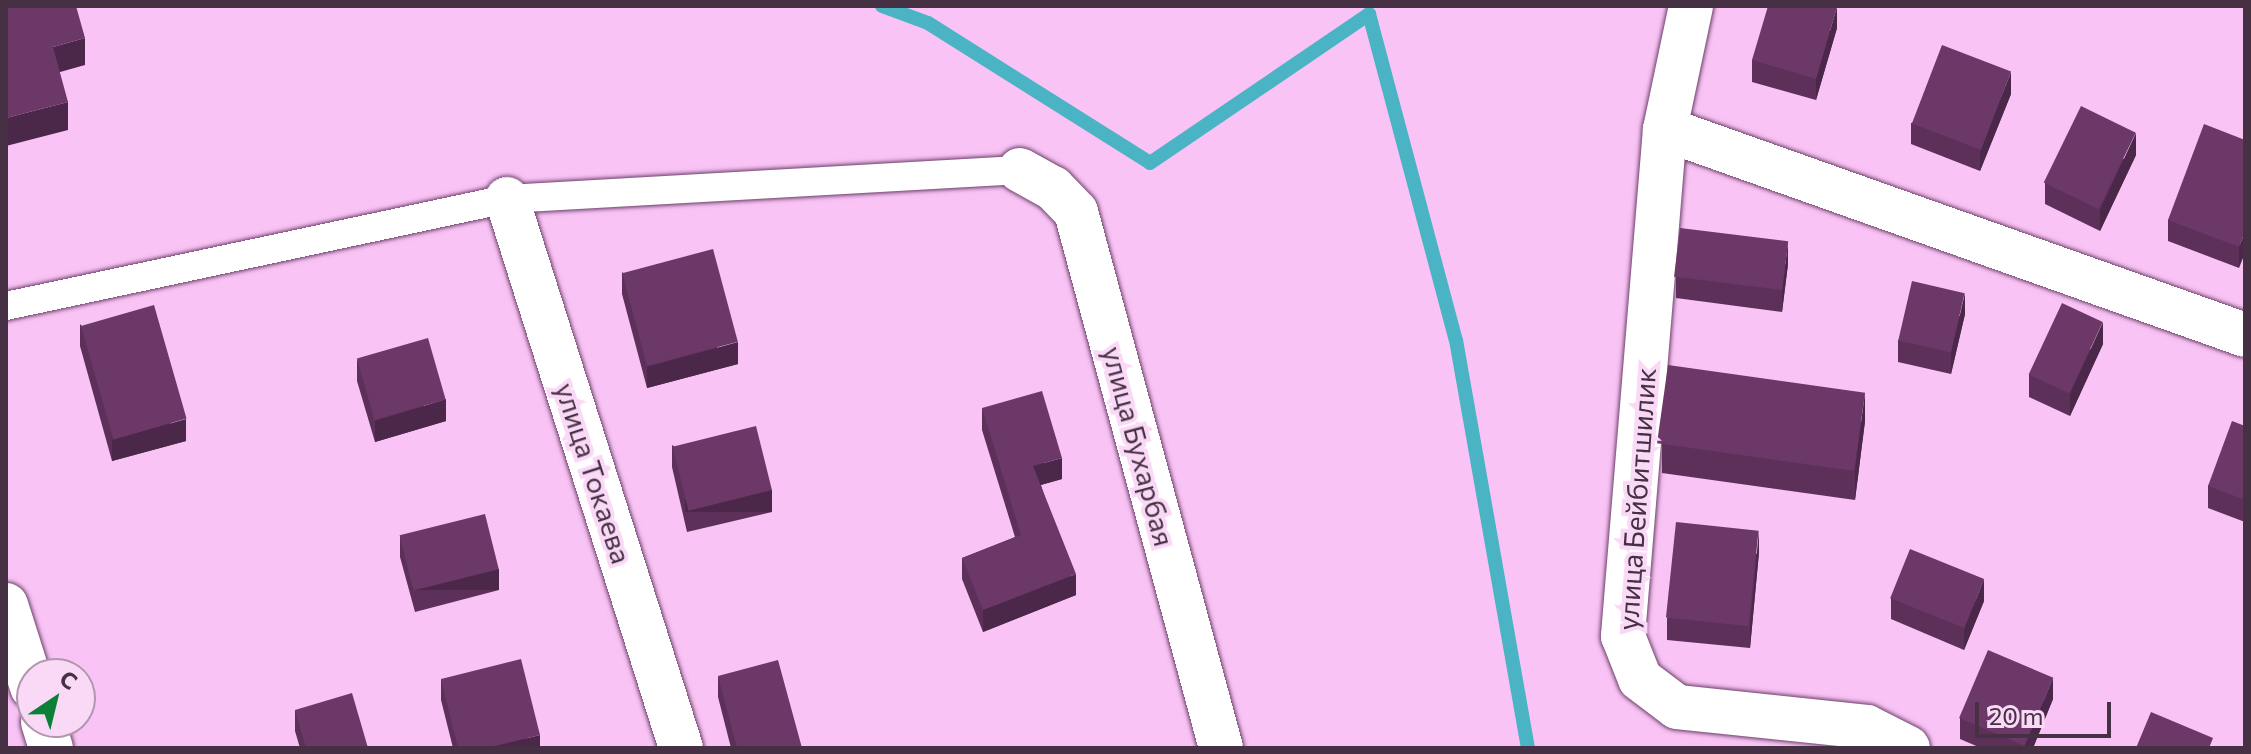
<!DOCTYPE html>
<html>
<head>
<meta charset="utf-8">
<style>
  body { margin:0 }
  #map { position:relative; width:2251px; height:754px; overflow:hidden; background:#f9c4f5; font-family:Commissioner,sans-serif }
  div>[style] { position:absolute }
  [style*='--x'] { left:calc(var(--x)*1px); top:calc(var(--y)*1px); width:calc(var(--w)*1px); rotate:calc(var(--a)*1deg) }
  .stream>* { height:14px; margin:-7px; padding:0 7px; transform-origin:7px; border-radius:7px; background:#4ab4c4 }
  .roads { filter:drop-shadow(0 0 2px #6d3f6a) drop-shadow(0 0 2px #6d3f6a) }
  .lane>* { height:28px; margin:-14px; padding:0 14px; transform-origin:14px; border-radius:14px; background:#fff }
  .street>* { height:44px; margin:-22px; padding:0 22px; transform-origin:22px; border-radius:22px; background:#fff }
  .wall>* { inset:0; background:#5c3059 }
  .shaded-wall>* { inset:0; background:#4b2749; transform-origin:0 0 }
  .building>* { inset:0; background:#6b3868; transform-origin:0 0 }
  span { translate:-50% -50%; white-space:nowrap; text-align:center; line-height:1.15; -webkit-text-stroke:8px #fad9f7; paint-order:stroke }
  .street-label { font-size:28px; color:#463144 }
  .frame { position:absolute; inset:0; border:8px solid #463144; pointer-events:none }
  .north { position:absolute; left:16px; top:658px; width:80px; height:80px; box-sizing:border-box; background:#fad9f7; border:2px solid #b296af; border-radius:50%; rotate:35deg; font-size:22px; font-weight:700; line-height:32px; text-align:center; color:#463144 }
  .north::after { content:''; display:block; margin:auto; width:28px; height:36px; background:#0c8037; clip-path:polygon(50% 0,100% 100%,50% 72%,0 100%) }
  .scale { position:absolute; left:1975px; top:702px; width:136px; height:36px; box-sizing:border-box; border:4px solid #463144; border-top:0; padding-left:10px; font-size:24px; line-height:28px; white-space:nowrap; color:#463144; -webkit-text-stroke:6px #fad9f7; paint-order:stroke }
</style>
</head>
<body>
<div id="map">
  <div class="stream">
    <div style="--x:882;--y:6;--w:49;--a:20.3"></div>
    <div style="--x:928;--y:23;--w:262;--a:32.2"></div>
    <div style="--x:1150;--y:163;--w:265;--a:-34.2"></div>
    <div style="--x:1369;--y:14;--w:337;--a:75.1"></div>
    <div style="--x:1456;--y:340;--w:414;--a:80"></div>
  </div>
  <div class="roads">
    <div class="lane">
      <div style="--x:6;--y:306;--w:512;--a:-12.06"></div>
      <div style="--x:507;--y:199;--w:514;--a:-3.24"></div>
    </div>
    <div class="street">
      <div style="--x:1691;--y:6;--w:126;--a:101.9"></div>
      <div style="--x:1665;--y:129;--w:509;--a:94.74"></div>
      <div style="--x:1623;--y:636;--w:46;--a:68.4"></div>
      <div style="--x:1640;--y:679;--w:46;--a:37.1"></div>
      <div style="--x:1677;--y:707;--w:191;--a:6"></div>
      <div style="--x:1867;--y:727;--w:46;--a:27.1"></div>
      <div style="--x:1665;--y:129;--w:615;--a:19.55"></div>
      <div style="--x:1020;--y:170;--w:38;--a:29"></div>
      <div style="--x:1053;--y:188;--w:33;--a:46"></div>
      <div style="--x:1076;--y:212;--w:555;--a:74.86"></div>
      <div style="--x:507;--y:199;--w:576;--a:72.41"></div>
      <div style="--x:6;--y:605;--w:86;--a:72.4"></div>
      <div style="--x:43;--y:722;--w:27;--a:73"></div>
    </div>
  </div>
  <div class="wall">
    <div style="clip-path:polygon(1837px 28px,1816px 100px,1752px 82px,1752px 60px)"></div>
    <div style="clip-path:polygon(2011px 94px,1980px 171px,1911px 144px,1911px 123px)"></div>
    <div style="clip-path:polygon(2245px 140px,2239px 268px,2168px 241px,2168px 220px)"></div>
    <div style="clip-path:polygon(2136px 155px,2100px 231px,2045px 204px,2045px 183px)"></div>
    <div style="clip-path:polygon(1788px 264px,1782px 312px,1676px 298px,1676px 277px)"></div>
    <div style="clip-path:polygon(622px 272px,738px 364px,647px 388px,622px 294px)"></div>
    <div style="clip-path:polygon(1965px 314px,1951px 374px,1898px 362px,1898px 340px)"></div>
    <div style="clip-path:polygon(80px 324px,186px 441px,112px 461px,80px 346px)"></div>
    <div style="clip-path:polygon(2103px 344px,2070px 416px,2029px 397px,2029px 375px)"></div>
    <div style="clip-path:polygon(357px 360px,446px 421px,375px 442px,357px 381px)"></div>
    <div style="clip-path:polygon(982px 408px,1062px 479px,1041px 485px,1076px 595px,983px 632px,962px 579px,962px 558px,1015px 537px,982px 430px)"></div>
    <div style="clip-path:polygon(1865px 421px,1855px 500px,1662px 473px,1662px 444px)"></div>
    <div style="clip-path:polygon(2245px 426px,2245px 522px,2208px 508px,2208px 486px)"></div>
    <div style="clip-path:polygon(672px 445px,772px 512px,687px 532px,672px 467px)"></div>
    <div style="clip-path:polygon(400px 536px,499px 590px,415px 612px,400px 557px)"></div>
    <div style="clip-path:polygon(1759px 552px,1750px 648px,1667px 640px,1667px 618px)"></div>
    <div style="clip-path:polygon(1891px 598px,1984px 601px,1964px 650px,1891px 619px)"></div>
    <div style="clip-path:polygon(718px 676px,802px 748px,731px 748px,718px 697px)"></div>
    <div style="clip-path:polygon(441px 679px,540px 748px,453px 748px,441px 700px)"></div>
    <div style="clip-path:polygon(2053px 699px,2033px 748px,1981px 748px,1960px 739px,1960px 718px)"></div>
    <div style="clip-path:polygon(295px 710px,368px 748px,300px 748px,295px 731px)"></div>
  </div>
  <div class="shaded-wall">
    <div style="clip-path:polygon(1837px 7px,1837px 28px,1816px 100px,1816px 79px)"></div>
    <div style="clip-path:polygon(85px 38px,85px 65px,53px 74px,53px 47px)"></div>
    <div style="clip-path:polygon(2011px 72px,2011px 94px,1980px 171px,1980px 150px)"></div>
    <div style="clip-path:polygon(68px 102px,68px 130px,6px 146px,6px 118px)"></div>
    <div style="clip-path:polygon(2136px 133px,2136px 155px,2100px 231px,2100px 210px)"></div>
    <div style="clip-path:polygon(2245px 232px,2245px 253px,2239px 268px,2239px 247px)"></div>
    <div style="clip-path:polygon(1788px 242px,1788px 264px,1782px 312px,1782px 291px)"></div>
    <div style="clip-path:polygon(1965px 293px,1965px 314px,1951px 374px,1951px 353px)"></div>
    <div style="clip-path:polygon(2103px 322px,2103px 344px,2070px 416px,2070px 394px)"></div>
    <div style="clip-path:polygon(738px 342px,738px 364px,647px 388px,647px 367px)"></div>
    <div style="clip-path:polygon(1865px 392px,1865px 421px,1855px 500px,1855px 471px)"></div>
    <div style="clip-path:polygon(446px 399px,446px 421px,375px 442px,375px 421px)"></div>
    <div style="clip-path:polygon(186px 419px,186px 441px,112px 461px,112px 440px)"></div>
    <div style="clip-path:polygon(1062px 458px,1062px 479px,1033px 487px,1033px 466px)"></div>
    <div style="left:772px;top:490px;width:22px;height:87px;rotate:90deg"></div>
    <div style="clip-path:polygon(1759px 530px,1759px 552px,1750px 648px,1750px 626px)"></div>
    <div style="left:499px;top:569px;width:21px;height:87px;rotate:90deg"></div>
    <div style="clip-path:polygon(1076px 574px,1076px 595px,983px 632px,983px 610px)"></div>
    <div style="clip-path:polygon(1984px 579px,1984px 601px,1964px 650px,1964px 629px)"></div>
    <div style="clip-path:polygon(2053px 678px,2053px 699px,2033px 748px,2025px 748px,2025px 745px)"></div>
    <div style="clip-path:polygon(540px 735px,540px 748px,487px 748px)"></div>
  </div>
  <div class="building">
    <div style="clip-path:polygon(6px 6px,76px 6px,85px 38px,53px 47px,68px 102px,6px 118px)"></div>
    <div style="clip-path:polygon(1768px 6px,1837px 7px,1816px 79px,1752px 60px)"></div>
    <div style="left:1942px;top:45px;width:74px;height:84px;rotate:21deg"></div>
    <div style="left:2081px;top:106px;width:61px;height:85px;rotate:26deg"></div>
    <div style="clip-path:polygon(2204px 124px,2245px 140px,2245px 232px,2239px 247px,2168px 220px)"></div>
    <div style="left:1680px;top:228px;width:109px;height:49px;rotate:7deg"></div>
    <div style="left:713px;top:249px;width:96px;height:94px;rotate:75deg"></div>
    <div style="left:1912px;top:281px;width:54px;height:61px;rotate:13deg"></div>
    <div style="left:2062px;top:303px;width:45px;height:79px;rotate:25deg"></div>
    <div style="left:154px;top:305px;width:118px;height:76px;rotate:74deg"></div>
    <div style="left:428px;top:338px;width:64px;height:74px;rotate:74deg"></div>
    <div style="left:1668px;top:365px;width:199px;height:79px;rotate:8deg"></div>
    <div style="clip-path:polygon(1042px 391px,1062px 458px,1033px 466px,1076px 574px,983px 610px,962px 558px,1021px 535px,982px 408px)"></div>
    <div style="clip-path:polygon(2232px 421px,2245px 426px,2245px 500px,2208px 486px)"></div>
    <div style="left:756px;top:426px;width:66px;height:86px;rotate:76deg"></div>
    <div style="left:485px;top:514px;width:57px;height:88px;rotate:76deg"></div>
    <div style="left:1676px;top:522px;width:83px;height:96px;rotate:6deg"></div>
    <div style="left:1910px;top:549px;width:80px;height:53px;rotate:22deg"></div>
    <div style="left:1988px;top:650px;width:71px;height:74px;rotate:23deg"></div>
    <div style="clip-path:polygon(521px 659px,540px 735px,487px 748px,458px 748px,441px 679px)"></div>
    <div style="clip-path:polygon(778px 660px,802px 748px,737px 748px,718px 676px)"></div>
    <div style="clip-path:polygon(352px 693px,368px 748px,306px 748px,295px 710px)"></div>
    <div style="clip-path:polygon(2151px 712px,2213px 738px,2209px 748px,2136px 748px)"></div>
  </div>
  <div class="street-label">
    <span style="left:1139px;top:446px;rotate:75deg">улица Бухарбая</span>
    <span style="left:594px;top:473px;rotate:72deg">улица Токаева</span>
    <span style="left:1636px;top:499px;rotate:-86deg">улица Бейбитшилик</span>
  </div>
  <div class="frame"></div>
  <div class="north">С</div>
  <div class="scale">20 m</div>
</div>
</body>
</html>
